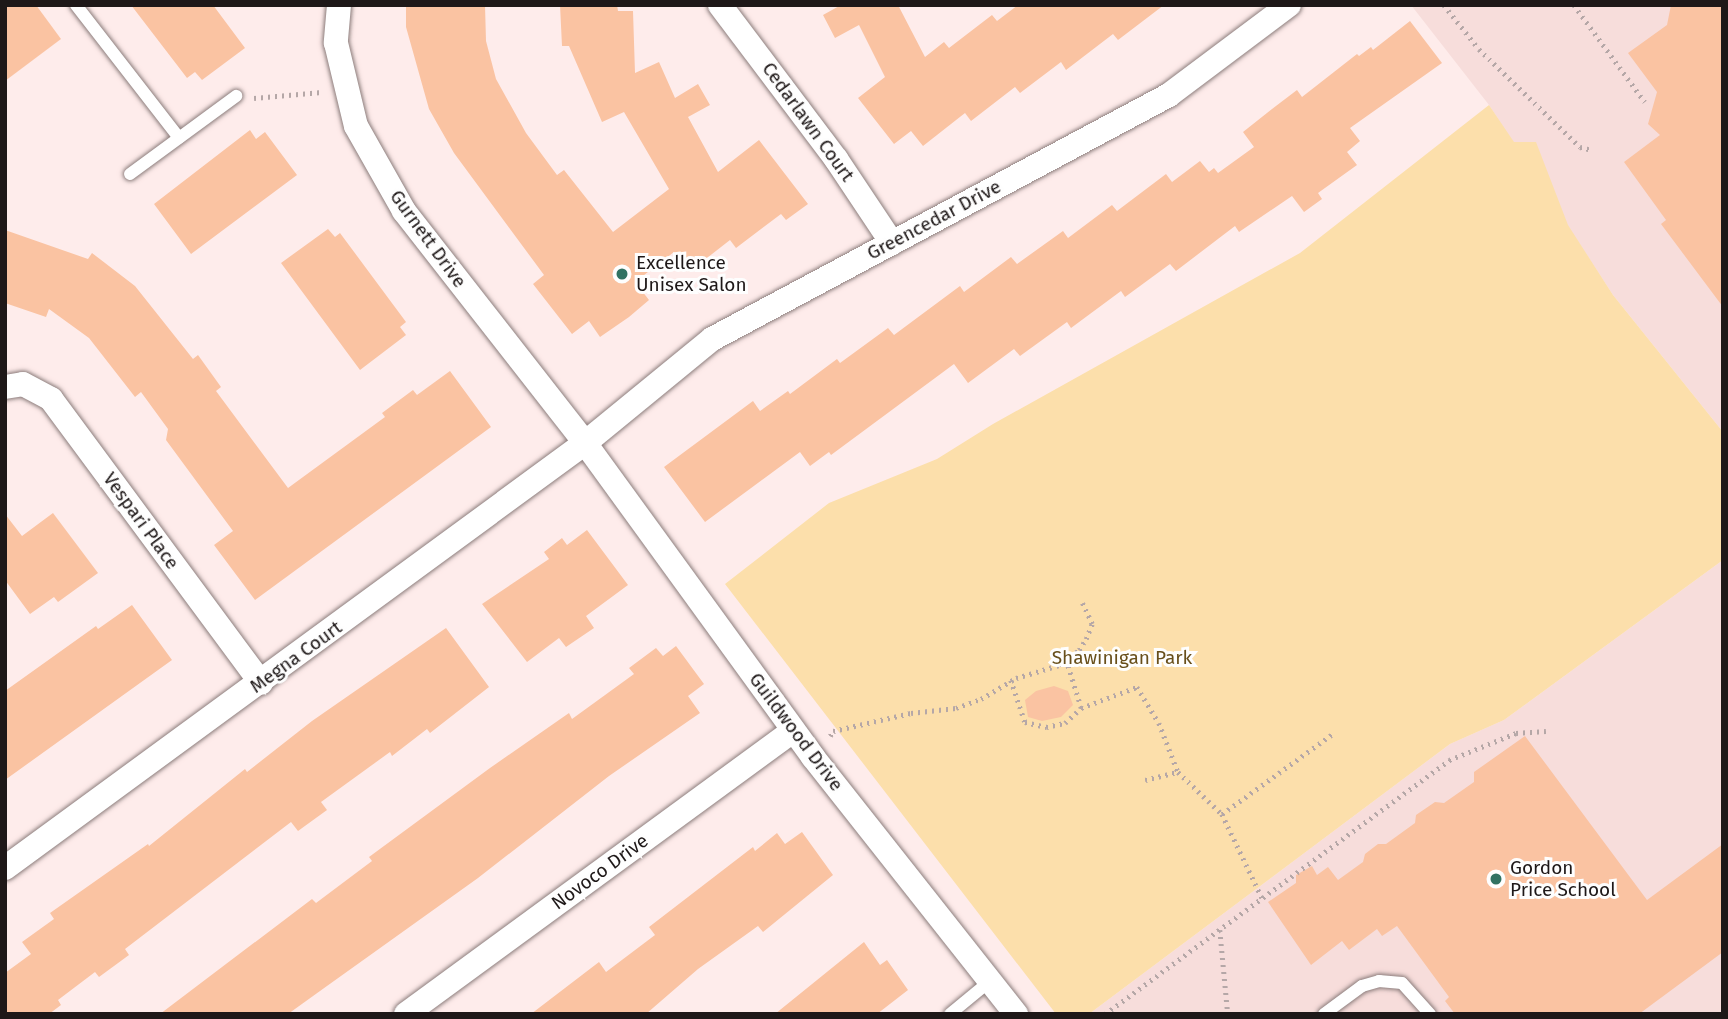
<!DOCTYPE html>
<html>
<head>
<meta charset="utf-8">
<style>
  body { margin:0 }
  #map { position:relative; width:1728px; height:1019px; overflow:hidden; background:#feeceb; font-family:"Fira Sans",sans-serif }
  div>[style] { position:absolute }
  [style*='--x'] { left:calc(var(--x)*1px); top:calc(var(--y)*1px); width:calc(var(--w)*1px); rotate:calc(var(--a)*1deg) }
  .built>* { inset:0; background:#f7dddb }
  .green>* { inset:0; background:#fcdfab }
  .building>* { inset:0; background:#fac3a2 }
  .path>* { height:4.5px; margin-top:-2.25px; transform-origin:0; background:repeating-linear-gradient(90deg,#b5a7a7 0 2px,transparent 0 7px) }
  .roads { filter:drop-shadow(0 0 2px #8c7d7c) drop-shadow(0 0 2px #8c7d7c) }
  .lane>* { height:12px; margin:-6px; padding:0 6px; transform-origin:6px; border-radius:6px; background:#fff }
  .street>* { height:24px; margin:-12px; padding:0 12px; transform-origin:12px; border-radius:12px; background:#fff }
  .dots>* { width:19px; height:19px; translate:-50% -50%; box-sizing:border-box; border:4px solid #fefefe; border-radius:50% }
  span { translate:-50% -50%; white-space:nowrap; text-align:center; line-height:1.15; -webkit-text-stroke:6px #fefefe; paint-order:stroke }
  .street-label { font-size:19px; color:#1e1818 }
  .poi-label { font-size:19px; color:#1e1818 }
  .left { translate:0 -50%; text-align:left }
  .park-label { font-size:19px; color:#684f1b }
  .frame { position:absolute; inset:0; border:7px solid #1e1818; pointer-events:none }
</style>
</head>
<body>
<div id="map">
  <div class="built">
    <div style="clip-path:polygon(1411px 5px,1723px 5px,1723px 432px,1613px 295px,1489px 105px)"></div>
    <div style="clip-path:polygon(1723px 560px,1723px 1014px,1089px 1014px,1450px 744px,1504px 720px)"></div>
  </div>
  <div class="green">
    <div style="clip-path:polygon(1489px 105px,1514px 142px,1536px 142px,1568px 225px,1613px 295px,1723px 432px,1723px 560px,1504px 720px,1450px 744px,1089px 1014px,1056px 1014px,725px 584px,829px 503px,937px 459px,993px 424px,1300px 253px)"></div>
  </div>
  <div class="building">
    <div style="clip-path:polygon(5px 5px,36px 5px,61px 39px,5px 81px)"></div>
    <div style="clip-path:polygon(131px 5px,213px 5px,245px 48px,202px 80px,195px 72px,187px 78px)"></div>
    <div style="clip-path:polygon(406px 5px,485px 5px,486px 41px,496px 79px,526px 133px,557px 175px,564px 170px,613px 232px,669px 189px,624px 112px,602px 122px,569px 46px,562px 46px,560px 5px,617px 5px,618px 11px,633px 11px,635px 73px,659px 62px,675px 98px,698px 84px,710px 105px,688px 117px,718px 172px,759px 140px,808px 204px,786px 220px,781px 214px,736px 248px,730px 240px,689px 272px,674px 252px,635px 282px,649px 300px,629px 317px,600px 337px,589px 321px,572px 334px,533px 284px,544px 275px,454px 153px,429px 109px,406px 27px)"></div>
    <div style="clip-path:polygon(841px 5px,898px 5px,925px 57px,944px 42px,949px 48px,992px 15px,997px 21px,1018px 5px,1164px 5px,1118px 40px,1113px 34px,1066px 70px,1061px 62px,1020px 93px,1015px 87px,971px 121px,965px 113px,923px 146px,911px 131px,894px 144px,858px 98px,885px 77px,859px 25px,835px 38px,823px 15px)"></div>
    <div style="clip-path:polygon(1671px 5px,1723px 5px,1723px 307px,1661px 224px,1666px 220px,1624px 162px,1660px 135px,1648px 124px,1657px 92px,1628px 53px,1667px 25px)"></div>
    <div style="clip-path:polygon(1410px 21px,1442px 63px,1350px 128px,1360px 141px,1347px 152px,1357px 165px,1318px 193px,1322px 199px,1304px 212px,1292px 196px,1239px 232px,1235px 226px,1176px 271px,1170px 264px,1125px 297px,1121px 291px,1071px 328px,1067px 322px,1020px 356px,1014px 349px,968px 383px,954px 364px,831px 455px,829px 452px,810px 466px,800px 452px,705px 522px,664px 467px,753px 401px,760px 411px,788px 391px,790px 394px,837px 359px,840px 363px,888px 328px,894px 335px,960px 286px,964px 292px,1011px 257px,1017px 264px,1063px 231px,1068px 238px,1112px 205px,1117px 211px,1166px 174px,1172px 182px,1200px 161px,1209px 172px,1214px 168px,1218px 173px,1254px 147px,1243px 132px,1272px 109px,1297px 90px,1302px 97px,1357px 54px,1359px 56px,1371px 47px,1373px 50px)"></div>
    <div style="clip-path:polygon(250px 130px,256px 139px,265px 132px,297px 175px,191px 254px,154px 204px)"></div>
    <div style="clip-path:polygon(328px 229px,335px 237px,340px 233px,406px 322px,400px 327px,406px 335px,360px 370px,281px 263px)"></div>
    <div style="clip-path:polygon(5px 230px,88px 259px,92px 253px,135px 286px,193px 359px,198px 355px,221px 387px,216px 391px,288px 488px,385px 417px,382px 413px,413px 390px,417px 395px,450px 371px,491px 427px,255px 600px,214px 545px,233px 531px,166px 440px,168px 429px,141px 392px,135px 397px,89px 338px,49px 309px,46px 317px,5px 303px)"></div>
    <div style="clip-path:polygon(53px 513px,98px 573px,58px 602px,54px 597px,30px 614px,5px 580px,5px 514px,22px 536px)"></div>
    <div style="clip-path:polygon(587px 530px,628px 585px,586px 616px,594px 628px,566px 647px,559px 638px,527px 662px,482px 604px,549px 559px,544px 552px,562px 538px,567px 545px)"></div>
    <div style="clip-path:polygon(132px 605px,172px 660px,5px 780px,5px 691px,96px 626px,98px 629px)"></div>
    <div style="clip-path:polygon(446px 628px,489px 687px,430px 733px,427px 729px,392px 756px,390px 752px,321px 802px,327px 810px,298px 831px,291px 822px,125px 949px,129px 955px,99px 977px,95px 972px,58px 1000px,61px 1005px,49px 1014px,5px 1014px,5px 973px,31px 954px,22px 942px,54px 919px,50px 913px,148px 844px,149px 846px,245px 769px,247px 772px,312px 721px)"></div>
    <div style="clip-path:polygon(676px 646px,704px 684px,688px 696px,700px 713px,609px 776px,478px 878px,320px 991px,288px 1014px,160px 1014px,312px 899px,316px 903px,372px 861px,369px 857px,490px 768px,569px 713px,572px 719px,634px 674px,629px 668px,656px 648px,663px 656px)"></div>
    <div style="clip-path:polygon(1054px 686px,1068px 691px,1073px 705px,1061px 717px,1042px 721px,1028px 717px,1025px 700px,1036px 691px)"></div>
    <div style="clip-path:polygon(1525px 736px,1647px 900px,1723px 844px,1723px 952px,1639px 1014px,1455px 1014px,1445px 1001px,1449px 997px,1397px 926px,1382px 936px,1377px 929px,1349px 950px,1342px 941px,1311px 965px,1268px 902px,1296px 883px,1296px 875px,1312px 866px,1317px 875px,1328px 867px,1338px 880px,1363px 862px,1365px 854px,1378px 844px,1386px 844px,1415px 823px,1416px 815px,1435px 802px,1444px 803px,1474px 782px,1474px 772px)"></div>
    <div style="clip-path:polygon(802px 832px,833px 875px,763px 932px,758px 926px,698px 969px,646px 1014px,531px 1014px,599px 962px,606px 972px,655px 935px,649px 927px,753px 847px,755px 851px,777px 833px,785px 844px)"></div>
    <div style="clip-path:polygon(864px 942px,880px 965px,887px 960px,908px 990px,877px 1014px,775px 1014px)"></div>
  </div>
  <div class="path">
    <div style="--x:1444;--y:5;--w:56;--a:51.5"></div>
    <div style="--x:1479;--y:49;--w:141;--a:44.1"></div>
    <div style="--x:1580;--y:147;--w:12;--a:14"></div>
    <div style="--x:1574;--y:5;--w:120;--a:53.8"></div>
    <div style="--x:254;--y:98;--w:68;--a:-5"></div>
    <div style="--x:1011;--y:680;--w:44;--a:71.6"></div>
    <div style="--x:1025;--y:722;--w:22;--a:13"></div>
    <div style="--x:1046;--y:727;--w:19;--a:-12"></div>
    <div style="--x:1065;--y:723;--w:22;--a:-43"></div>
    <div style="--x:1081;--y:708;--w:50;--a:-107.4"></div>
    <div style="--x:1081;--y:708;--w:60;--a:-20.6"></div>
    <div style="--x:1137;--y:687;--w:42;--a:58.6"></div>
    <div style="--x:1159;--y:723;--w:53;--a:68.8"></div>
    <div style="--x:830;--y:736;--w:6;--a:-59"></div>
    <div style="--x:833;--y:731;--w:80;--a:-13"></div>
    <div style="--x:911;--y:713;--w:45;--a:-6.3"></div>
    <div style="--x:956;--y:708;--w:27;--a:-20"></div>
    <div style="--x:981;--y:699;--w:41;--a:-31"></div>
    <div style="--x:1016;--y:678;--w:45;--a:-16.8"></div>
    <div style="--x:1059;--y:665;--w:25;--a:-37"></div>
    <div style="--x:1079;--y:650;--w:13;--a:-58"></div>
    <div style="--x:1086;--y:639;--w:16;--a:-68"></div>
    <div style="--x:1092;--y:624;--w:23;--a:-115"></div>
    <div style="--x:1145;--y:780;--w:34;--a:-14"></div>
    <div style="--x:1178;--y:772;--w:61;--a:43.7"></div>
    <div style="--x:1222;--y:814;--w:93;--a:64.5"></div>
    <div style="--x:1222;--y:814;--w:138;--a:-35.9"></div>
    <div style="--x:1220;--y:930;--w:84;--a:84.6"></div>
    <div style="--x:1105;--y:1014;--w:428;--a:-36.4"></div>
    <div style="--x:1449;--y:760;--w:72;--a:-21.9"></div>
    <div style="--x:1516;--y:733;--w:30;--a:-4"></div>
  </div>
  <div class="roads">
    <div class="lane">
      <div style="--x:76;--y:5;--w:168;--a:52.2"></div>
      <div style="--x:130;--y:174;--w:132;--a:-36.3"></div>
      <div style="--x:950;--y:1014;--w:52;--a:-39.5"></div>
      <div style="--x:1324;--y:1014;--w:47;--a:-36.4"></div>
      <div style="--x:1362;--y:986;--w:18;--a:-16"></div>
      <div style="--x:1379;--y:981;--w:23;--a:5"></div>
      <div style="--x:1402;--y:983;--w:42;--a:47.9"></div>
    </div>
    <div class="street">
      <div style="--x:339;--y:5;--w:38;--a:95"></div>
      <div style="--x:336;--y:43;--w:85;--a:76.5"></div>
      <div style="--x:356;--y:126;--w:98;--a:60.5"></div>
      <div style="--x:404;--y:211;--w:294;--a:52"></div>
      <div style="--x:585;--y:443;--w:388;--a:54"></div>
      <div style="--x:813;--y:757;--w:328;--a:51.7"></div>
      <div style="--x:720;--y:5;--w:193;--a:53"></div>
      <div style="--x:836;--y:159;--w:101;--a:56.3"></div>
      <div style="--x:5;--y:387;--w:18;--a:-9"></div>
      <div style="--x:23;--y:384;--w:32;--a:28"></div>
      <div style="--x:51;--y:399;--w:353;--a:53.5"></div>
      <div style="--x:5;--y:868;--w:719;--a:-36.23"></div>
      <div style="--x:585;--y:443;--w:164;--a:-39.3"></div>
      <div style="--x:712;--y:339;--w:518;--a:-28.1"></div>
      <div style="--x:1169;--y:95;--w:150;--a:-36.9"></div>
      <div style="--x:406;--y:1014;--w:479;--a:-36.2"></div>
    </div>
  </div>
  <div class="dots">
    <div style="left:622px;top:274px;background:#317262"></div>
    <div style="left:1496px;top:879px;background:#317262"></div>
  </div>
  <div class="street-label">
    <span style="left:808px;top:122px;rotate:54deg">Cedarlawn Court</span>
    <span style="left:934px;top:220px;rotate:-28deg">Greencedar Drive</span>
    <span style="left:428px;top:239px;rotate:54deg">Gurnett Drive</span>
    <span style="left:141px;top:521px;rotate:54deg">Vespari Place</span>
    <span style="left:296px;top:657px;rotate:-36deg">Megna Court</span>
    <span style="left:796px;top:732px;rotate:53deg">Guildwood Drive</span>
    <span style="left:600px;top:872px;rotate:-36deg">Novoco Drive</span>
  </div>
  <div class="poi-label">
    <span class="left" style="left:636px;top:274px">Excellence<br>Unisex Salon</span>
    <span class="left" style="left:1510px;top:879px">Gordon<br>Price School</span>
  </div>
  <div class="park-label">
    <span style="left:1122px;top:658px">Shawinigan Park</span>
  </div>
  <div class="frame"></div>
</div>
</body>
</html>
